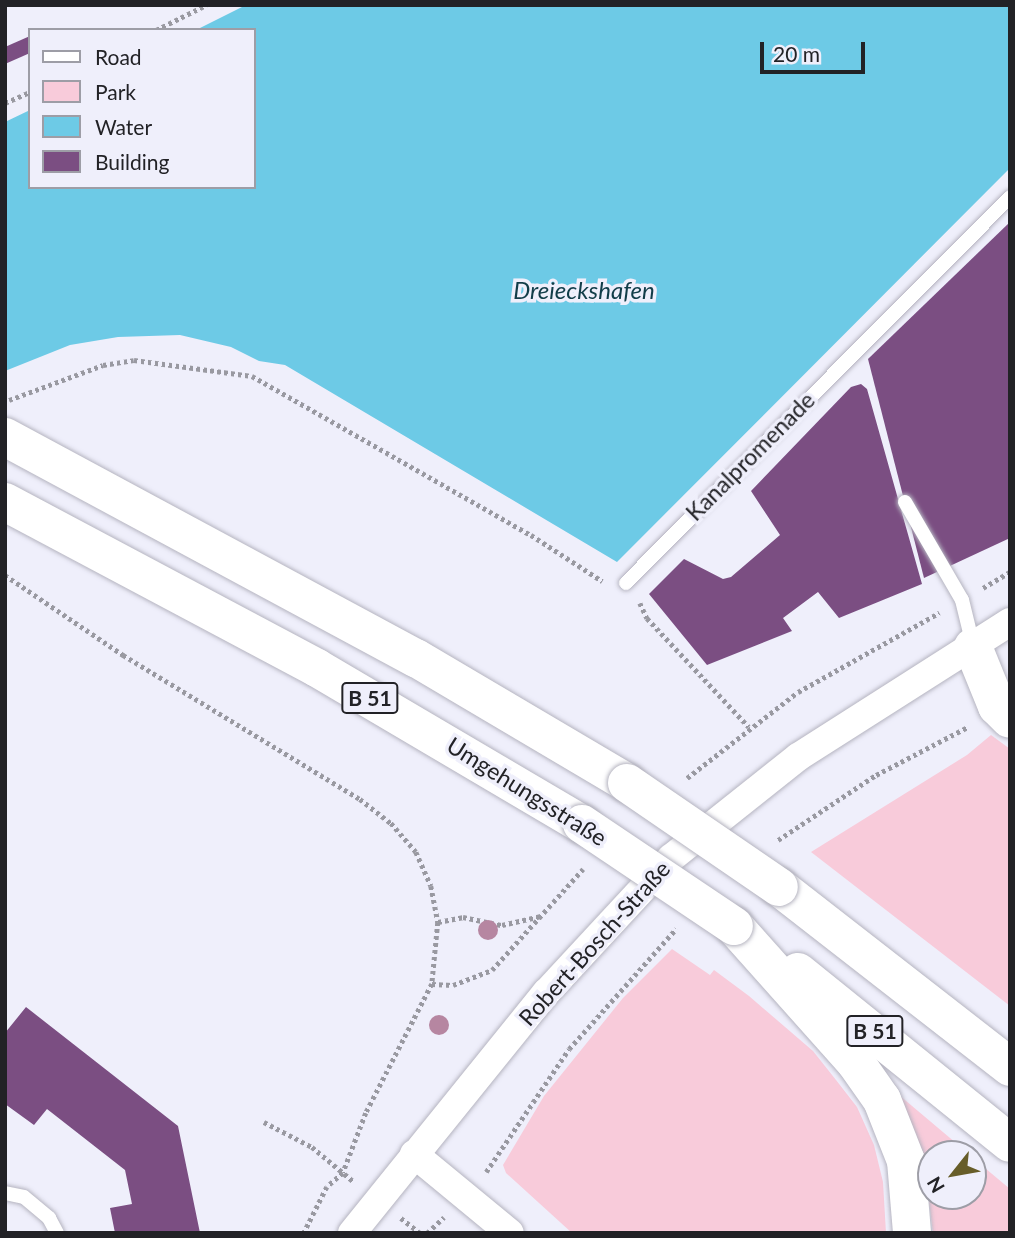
<!DOCTYPE html>
<html>
<head>
<meta charset="utf-8">
<style>
  body { margin:0 }
  #map { position:relative; width:1015px; height:1238px; overflow:hidden; background:#efeffb; font-family:Lato,sans-serif }
  div>[style] { position:absolute }
  [style*='--x'] { left:calc(var(--x)*1px); top:calc(var(--y)*1px); width:calc(var(--w)*1px); rotate:calc(var(--a)*1deg) }
  .green>* { inset:0; background:#f8cbda }
  .water>* { inset:0; background:#6dcae6 }
  .building>* { inset:0; background:#7b4e82 }
  .path>* { height:4.5px; margin-top:-2.25px; transform-origin:0; background:repeating-linear-gradient(90deg,#9999a1 0 3.5px,transparent 0 7px) }
  .roads { filter:drop-shadow(0 0 2px #b5b4c0) drop-shadow(0 0 2px #b5b4c0) }
  .service>* { height:14px; margin:-7px; padding:0 7px; transform-origin:7px; border-radius:7px; background:#fff }
  .minor>* { height:28px; margin:-14px; padding:0 14px; transform-origin:14px; border-radius:14px; background:#fff }
  .trunk>* { height:38px; margin:-19px; padding:0 19px; transform-origin:19px; border-radius:19px; background:#fff }
  .bridges { filter:drop-shadow(0 0 2px #b5b4c0) drop-shadow(0 0 2px #b5b4c0) }
  .trunk-bridge>* { height:38px; margin:-19px; padding:0 19px; transform-origin:19px; border-radius:19px; background:#fff }
  .trees>* { width:20px; height:20px; margin:-10px; border-radius:50%; background:#b686a1 }
  span { translate:-50% -50%; white-space:nowrap; text-align:center; line-height:1.15; -webkit-text-stroke:7px #efeffb; paint-order:stroke }
  .shield-label span { padding:2px 5px; background:#efeffb; border:2px solid; border-radius:5px; -webkit-text-stroke-width:0 }
  .shield-label { font-size:21px; color:#222226; font-weight:700 }
  .street-label { font-size:23px; color:#222226 }
  .water-label { font-size:24px; color:#123d49; font-style:italic }
  .frame { position:absolute; inset:0; border:7px solid #222226; pointer-events:none }
  .legend { position:absolute; left:28px; top:28px; width:228px; height:161px; box-sizing:border-box; background:#efeffb; border:2px solid #9d9da6; margin:0; padding:9px 12px; list-style:none; font-size:21px; color:#222226 }
  .legend li { display:flex; align-items:center; gap:14px; height:35px }
  .legend b { width:35px; border:2px solid #9d9da6 }
  .north { position:absolute; left:917px; top:1140px; width:70px; height:70px; box-sizing:border-box; background:#efeffb; border:2px solid #9d9da6; border-radius:50%; rotate:239deg; font-size:19px; font-weight:700; line-height:28px; text-align:center; color:#222226 }
  .north::after { content:''; display:block; margin:auto; width:24px; height:32px; background:#675d29; clip-path:polygon(50% 0,100% 100%,50% 72%,0 100%) }
  .scale { position:absolute; left:760px; top:42px; width:105px; height:32px; box-sizing:border-box; border:4px solid #222226; border-top:0; padding-left:9px; font-size:21px; line-height:24px; white-space:nowrap; color:#222226; -webkit-text-stroke:5px #efeffb; paint-order:stroke }
</style>
</head>
<body>
<div id="map">
  <div class="green">
    <div style="clip-path:polygon(991px 735px,1010px 749px,1010px 1006px,811px 852px,967px 755px)"></div>
    <div style="clip-path:polygon(672px 949px,710px 975px,714px 970px,749px 996px,813px 1051px,836px 1080px,857px 1107px,874px 1145px,883px 1182px,886px 1233px,572px 1233px,506px 1173px,503px 1165px,544px 1096px,623px 998px)"></div>
    <div style="clip-path:polygon(899px 1095px,969px 1154px,931px 1154px,931px 1196px,973px 1196px,973px 1158px,1010px 1189px,1010px 1233px,933px 1233px,926px 1177px)"></div>
  </div>
  <div class="water">
    <div style="clip-path:polygon(246px 5px,1010px 5px,1010px 168px,617px 562px,285px 365px,259px 361px,231px 347px,180px 335px,118px 337px,70px 345px,5px 371px,5px 122px,30px 110px,30px 187px,254px 187px,254px 30px,196px 30px)"></div>
  </div>
  <div class="building">
    <div style="clip-path:polygon(30px 36px,30px 53px,5px 64px,5px 47px)"></div>
    <div style="clip-path:polygon(1010px 222px,1010px 538px,924px 578px,868px 359px)"></div>
    <div style="clip-path:polygon(861px 384px,867px 389px,922px 584px,839px 618px,818px 592px,783px 618px,792px 631px,707px 665px,649px 594px,684px 559px,723px 579px,731px 577px,780px 535px,751px 491px,851px 387px)"></div>
    <div style="clip-path:polygon(26px 1007px,178px 1126px,200px 1233px,115px 1233px,110px 1208px,132px 1204px,125px 1170px,47px 1109px,34px 1125px,5px 1104px,5px 1033px)"></div>
  </div>
  <div class="path">
    <div style="--x:156;--y:30;--w:56;--a:-26.6"></div>
    <div style="--x:5;--y:103;--w:27;--a:-24"></div>
    <div style="--x:9;--y:400;--w:100;--a:-20.4"></div>
    <div style="--x:103;--y:365;--w:31;--a:-9"></div>
    <div style="--x:134;--y:360;--w:119;--a:7.7"></div>
    <div style="--x:252;--y:376;--w:321;--a:29.7"></div>
    <div style="--x:531;--y:535;--w:85;--a:32.9"></div>
    <div style="--x:5;--y:575;--w:143;--a:34.1"></div>
    <div style="--x:123;--y:655;--w:277;--a:31.3"></div>
    <div style="--x:360;--y:799;--w:39;--a:38"></div>
    <div style="--x:391;--y:823;--w:38;--a:49"></div>
    <div style="--x:416;--y:852;--w:37;--a:66"></div>
    <div style="--x:431;--y:886;--w:37;--a:79"></div>
    <div style="--x:438;--y:922;--w:62;--a:95.5"></div>
    <div style="--x:432;--y:984;--w:145;--a:117.1"></div>
    <div style="--x:366;--y:1113;--w:64;--a:111"></div>
    <div style="--x:343;--y:1173;--w:21;--a:139"></div>
    <div style="--x:327;--y:1187;--w:51;--a:116.6"></div>
    <div style="--x:983;--y:588;--w:31;--a:-31"></div>
    <div style="--x:640;--y:603;--w:17;--a:65"></div>
    <div style="--x:647;--y:618;--w:149;--a:46.9"></div>
    <div style="--x:687;--y:778;--w:140;--a:-37.8"></div>
    <div style="--x:798;--y:692;--w:162;--a:-29.3"></div>
    <div style="--x:778;--y:840;--w:118;--a:-33.6"></div>
    <div style="--x:876;--y:775;--w:104;--a:-27.6"></div>
    <div style="--x:438;--y:922;--w:25;--a:-11"></div>
    <div style="--x:463;--y:917;--w:40;--a:12"></div>
    <div style="--x:502;--y:925;--w:39;--a:-13"></div>
    <div style="--x:432;--y:984;--w:21;--a:3"></div>
    <div style="--x:453;--y:985;--w:42;--a:-21"></div>
    <div style="--x:492;--y:970;--w:136;--a:-48"></div>
    <div style="--x:264;--y:1122;--w:54;--a:27.5"></div>
    <div style="--x:312;--y:1147;--w:53;--a:39.7"></div>
    <div style="--x:486;--y:1172;--w:148;--a:-56"></div>
    <div style="--x:569;--y:1049;--w:161;--a:-48.3"></div>
    <div style="--x:401;--y:1218;--w:24;--a:38"></div>
    <div style="--x:427;--y:1233;--w:23;--a:-43"></div>
  </div>
  <div class="roads">
    <div class="service">
      <div style="--x:905;--y:502;--w:113;--a:59.8"></div>
      <div style="--x:962;--y:600;--w:46;--a:76.3"></div>
      <div style="--x:626;--y:583;--w:544;--a:-45.15"></div>
      <div style="--x:5;--y:1193;--w:19;--a:12"></div>
      <div style="--x:24;--y:1197;--w:33;--a:40"></div>
      <div style="--x:49;--y:1218;--w:17;--a:62"></div>
    </div>
    <div class="minor">
      <div style="--x:414;--y:1154;--w:124;--a:39.5"></div>
      <div style="--x:352;--y:1233;--w:309;--a:-51.1"></div>
      <div style="--x:546;--y:993;--w:184;--a:-47.2"></div>
      <div style="--x:671;--y:858;--w:162;--a:-38.5"></div>
      <div style="--x:798;--y:757;--w:251;--a:-32.5"></div>
    </div>
    <div class="trunk">
      <div style="--x:5;--y:437;--w:467;--a:28.3"></div>
      <div style="--x:416;--y:658;--w:245;--a:30.6"></div>
      <div style="--x:5;--y:502;--w:353;--a:28"></div>
      <div style="--x:317;--y:668;--w:308;--a:30.5"></div>
      <div style="--x:973;--y:647;--w:64;--a:67.9"></div>
      <div style="--x:997;--y:706;--w:18;--a:45"></div>
      <div style="--x:779;--y:887;--w:293;--a:37.9"></div>
      <div style="--x:734;--y:926;--w:183;--a:48.3"></div>
      <div style="--x:856;--y:1063;--w:45;--a:54.9"></div>
      <div style="--x:882;--y:1100;--w:66;--a:68.5"></div>
      <div style="--x:906;--y:1161;--w:72;--a:85.2"></div>
      <div style="--x:798;--y:972;--w:272;--a:38.9"></div>
    </div>
  </div>
  <div class="bridges">
    <div class="trunk-bridge">
      <div style="--x:627;--y:783;--w:184;--a:34.4"></div>
      <div style="--x:582;--y:824;--w:183;--a:33.9"></div>
    </div>
  </div>
  <div class="trees">
    <div style="left:488px;top:930px"></div>
    <div style="left:439px;top:1025px"></div>
  </div>
  <div class="shield-label">
    <span style="left:370px;top:698px">B 51</span>
    <span style="left:875px;top:1031px">B 51</span>
  </div>
  <div class="street-label">
    <span style="left:750px;top:456px;rotate:-45deg">Kanalpromenade</span>
    <span style="left:527px;top:791px;rotate:32deg">Umgehungsstraße</span>
    <span style="left:594px;top:943px;rotate:-48deg">Robert-Bosch-Straße</span>
  </div>
  <div class="water-label">
    <span style="left:584px;top:290px">Dreieckshafen</span>
  </div>
  <div class="frame"></div>
  <ul class="legend">
  <li><b style="height:9px;background:#fff"></b>Road</li>
  <li><b style="height:19px;background:#f8cbda"></b>Park</li>
  <li><b style="height:19px;background:#6dcae6"></b>Water</li>
  <li><b style="height:19px;background:#7b4e82"></b>Building</li>
  </ul>
  <div class="north">N</div>
  <div class="scale">20 m</div>
</div>
</body>
</html>
